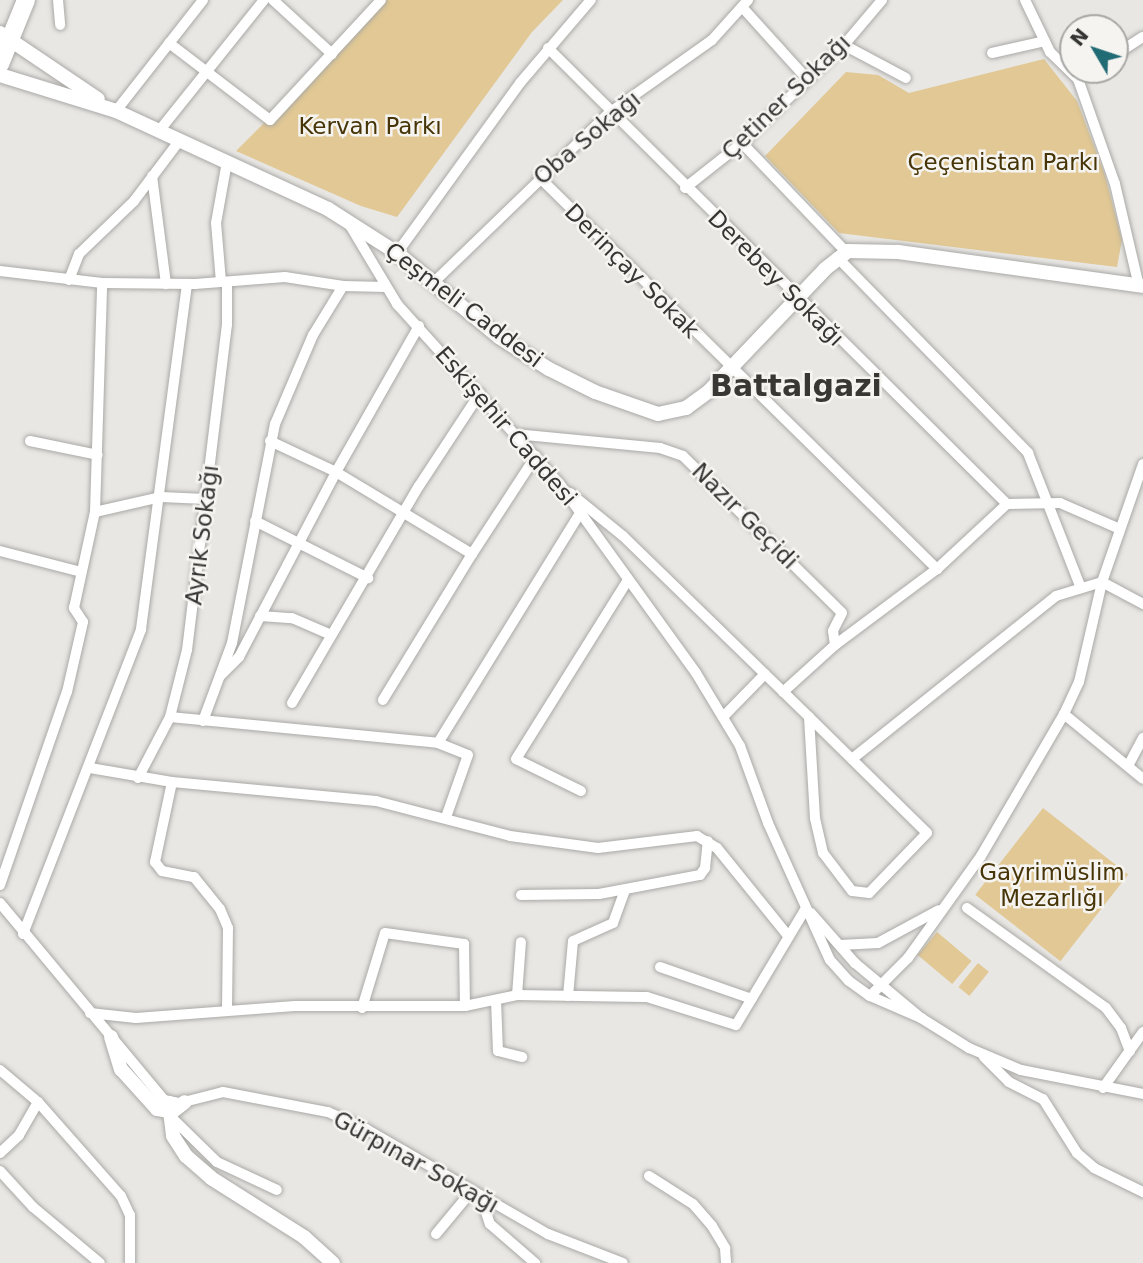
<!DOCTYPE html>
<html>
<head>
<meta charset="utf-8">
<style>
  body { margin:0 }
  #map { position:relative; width:1143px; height:1263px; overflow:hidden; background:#e8e7e4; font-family:"DejaVu Sans",sans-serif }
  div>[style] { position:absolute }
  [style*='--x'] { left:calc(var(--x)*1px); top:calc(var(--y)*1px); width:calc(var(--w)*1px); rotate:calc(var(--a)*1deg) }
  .green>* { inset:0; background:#e1c894; transform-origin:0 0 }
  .roads { filter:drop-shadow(0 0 2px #aaa9a6) drop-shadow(0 0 2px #aaa9a6) }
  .minor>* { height:10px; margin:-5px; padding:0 5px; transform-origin:5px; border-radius:5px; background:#fff }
  .tertiary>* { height:14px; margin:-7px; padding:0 7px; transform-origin:7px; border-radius:7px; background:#fff }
  .primary>* { height:18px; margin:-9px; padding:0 9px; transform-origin:9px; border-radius:9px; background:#fff }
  span { translate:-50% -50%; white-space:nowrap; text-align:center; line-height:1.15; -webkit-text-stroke:5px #f5f4f1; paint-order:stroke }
  .street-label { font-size:23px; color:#353534 }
  .park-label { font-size:23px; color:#473507 }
  .district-label { font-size:30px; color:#383734; font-weight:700 }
  .north { position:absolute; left:1059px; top:14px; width:70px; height:70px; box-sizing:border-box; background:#f5f4f1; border:2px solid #a8a8a5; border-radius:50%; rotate:309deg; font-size:19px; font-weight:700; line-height:28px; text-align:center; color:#353534 }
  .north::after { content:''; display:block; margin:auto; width:24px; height:32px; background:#216b75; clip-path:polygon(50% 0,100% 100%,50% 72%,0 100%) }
</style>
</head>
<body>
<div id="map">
  <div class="green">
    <div style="clip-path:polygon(387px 0,563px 0,532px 32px,397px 217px,361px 206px,236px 151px)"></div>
    <div style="clip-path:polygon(1044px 59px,1077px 101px,1105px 175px,1122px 240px,1117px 267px,839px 233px,765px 156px,846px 72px,878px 75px,909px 93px)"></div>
    <div style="left:1043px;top:808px;width:108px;height:110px;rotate:38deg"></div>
    <div style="left:937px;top:932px;width:45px;height:30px;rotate:40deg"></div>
    <div style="left:978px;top:963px;width:14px;height:31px;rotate:39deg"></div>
  </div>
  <div class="roads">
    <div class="minor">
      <div style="--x:58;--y:0;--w:25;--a:85"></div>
      <div style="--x:273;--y:0;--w:80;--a:42.5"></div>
      <div style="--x:1025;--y:0;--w:58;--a:64.3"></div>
      <div style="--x:1050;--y:52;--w:39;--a:44"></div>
      <div style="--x:1078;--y:79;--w:111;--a:70.6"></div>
      <div style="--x:1115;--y:184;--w:105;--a:76.8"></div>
      <div style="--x:742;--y:7;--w:98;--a:47.9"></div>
      <div style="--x:169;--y:43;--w:127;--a:37.3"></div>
      <div style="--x:270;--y:120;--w:163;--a:-47.2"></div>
      <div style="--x:844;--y:45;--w:70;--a:28"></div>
      <div style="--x:548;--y:48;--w:647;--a:44.81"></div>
      <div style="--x:992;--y:53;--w:54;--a:-12.8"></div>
      <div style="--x:1115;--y:55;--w:33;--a:-33"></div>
      <div style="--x:1078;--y:79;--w:16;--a:-35"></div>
      <div style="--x:116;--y:111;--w:141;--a:-51.9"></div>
      <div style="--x:159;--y:131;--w:168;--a:-51.3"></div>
      <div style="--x:742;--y:143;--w:151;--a:46.3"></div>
      <div style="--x:152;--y:176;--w:109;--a:82.6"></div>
      <div style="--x:539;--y:177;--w:559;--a:44.56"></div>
      <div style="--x:685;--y:188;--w:73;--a:-38.3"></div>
      <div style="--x:742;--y:143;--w:141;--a:-43.9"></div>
      <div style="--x:844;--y:45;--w:59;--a:-49.8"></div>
      <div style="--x:348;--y:222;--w:96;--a:59.1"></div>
      <div style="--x:397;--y:304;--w:241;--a:47.9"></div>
      <div style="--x:559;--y:483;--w:234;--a:54.2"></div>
      <div style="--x:696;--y:673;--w:85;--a:58.9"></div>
      <div style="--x:740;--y:746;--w:82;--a:70"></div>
      <div style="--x:768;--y:823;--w:150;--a:65.7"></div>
      <div style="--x:830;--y:960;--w:28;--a:48"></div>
      <div style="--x:849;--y:981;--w:26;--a:36"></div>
      <div style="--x:870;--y:996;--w:56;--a:23.3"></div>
      <div style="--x:397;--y:253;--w:210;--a:-54.1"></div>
      <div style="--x:520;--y:83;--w:109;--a:-49.5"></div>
      <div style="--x:837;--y:257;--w:274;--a:45.7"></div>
      <div style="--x:1028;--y:453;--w:145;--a:68.6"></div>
      <div style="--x:0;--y:271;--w:103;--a:6.7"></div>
      <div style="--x:102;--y:283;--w:93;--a:0.6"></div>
      <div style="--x:195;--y:284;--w:90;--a:-4.4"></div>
      <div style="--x:285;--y:277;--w:59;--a:8.8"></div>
      <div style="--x:343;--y:286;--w:43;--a:1.3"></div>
      <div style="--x:69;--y:280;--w:28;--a:-69"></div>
      <div style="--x:79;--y:254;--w:76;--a:-43.9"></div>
      <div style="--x:134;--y:201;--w:76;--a:-53"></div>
      <div style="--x:221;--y:282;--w:59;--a:-94.8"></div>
      <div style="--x:216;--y:223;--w:62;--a:-79.8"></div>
      <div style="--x:433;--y:283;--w:245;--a:-44"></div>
      <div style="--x:609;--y:113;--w:126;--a:-35.3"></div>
      <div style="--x:712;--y:40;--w:54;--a:-48"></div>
      <div style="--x:515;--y:434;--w:146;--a:5.5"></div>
      <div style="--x:660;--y:448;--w:24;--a:19"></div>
      <div style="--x:683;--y:456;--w:223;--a:44.6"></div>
      <div style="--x:842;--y:613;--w:20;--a:117"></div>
      <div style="--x:833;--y:631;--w:14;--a:82"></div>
      <div style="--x:30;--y:441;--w:69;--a:11.6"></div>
      <div style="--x:270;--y:441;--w:73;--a:25.2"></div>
      <div style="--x:336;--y:472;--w:159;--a:31.1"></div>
      <div style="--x:472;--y:554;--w:171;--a:121.4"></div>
      <div style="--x:570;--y:493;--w:68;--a:39.1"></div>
      <div style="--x:623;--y:536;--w:260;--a:44.2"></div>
      <div style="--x:809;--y:717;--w:165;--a:44.5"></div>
      <div style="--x:927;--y:833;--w:83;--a:134"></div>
      <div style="--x:869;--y:893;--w:17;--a:-173"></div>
      <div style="--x:852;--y:891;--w:48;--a:-127.3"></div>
      <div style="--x:823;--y:853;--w:36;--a:-103"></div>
      <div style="--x:815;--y:818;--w:101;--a:-93.4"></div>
      <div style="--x:95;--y:512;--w:68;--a:-12.8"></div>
      <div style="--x:161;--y:497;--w:45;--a:2.5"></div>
      <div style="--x:255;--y:521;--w:127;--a:26.8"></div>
      <div style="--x:0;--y:551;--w:84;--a:14.5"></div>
      <div style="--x:472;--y:554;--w:117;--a:-56.9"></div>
      <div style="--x:260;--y:616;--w:32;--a:4"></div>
      <div style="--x:292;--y:618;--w:40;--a:23.4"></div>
      <div style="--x:220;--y:676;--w:27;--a:-45"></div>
      <div style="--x:239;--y:657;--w:209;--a:-62.3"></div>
      <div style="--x:336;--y:472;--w:168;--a:-60.4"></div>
      <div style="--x:783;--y:692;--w:70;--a:-42.1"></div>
      <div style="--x:835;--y:645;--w:127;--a:-36.7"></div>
      <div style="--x:937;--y:569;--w:96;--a:-42.9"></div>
      <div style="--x:1007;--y:504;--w:53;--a:-1.1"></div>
      <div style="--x:1060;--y:503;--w:65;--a:23.4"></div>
      <div style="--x:292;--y:703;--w:251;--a:-59.7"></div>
      <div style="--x:419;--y:486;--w:111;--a:-56.7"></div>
      <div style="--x:1064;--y:714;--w:102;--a:39.4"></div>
      <div style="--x:170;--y:717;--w:269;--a:5.5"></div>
      <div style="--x:438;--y:743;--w:32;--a:22"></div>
      <div style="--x:468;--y:755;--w:66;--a:109.5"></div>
      <div style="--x:723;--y:717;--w:60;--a:-45.7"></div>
      <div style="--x:203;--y:721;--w:83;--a:-69.6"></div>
      <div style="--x:232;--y:643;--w:223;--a:-78.9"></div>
      <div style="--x:275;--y:424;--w:97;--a:-66.9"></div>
      <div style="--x:313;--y:335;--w:57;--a:-58.5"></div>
      <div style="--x:438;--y:743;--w:270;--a:-58.3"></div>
      <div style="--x:852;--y:759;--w:261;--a:-38.6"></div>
      <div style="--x:1056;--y:596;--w:48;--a:-16.9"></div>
      <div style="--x:1102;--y:582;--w:47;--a:28.2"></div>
      <div style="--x:1128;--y:766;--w:32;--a:-62"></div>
      <div style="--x:90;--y:768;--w:83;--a:9.7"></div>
      <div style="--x:172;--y:782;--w:205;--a:5.3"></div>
      <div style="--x:376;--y:801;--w:138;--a:14.6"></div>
      <div style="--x:510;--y:836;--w:89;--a:7.8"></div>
      <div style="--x:598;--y:848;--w:100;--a:-6.9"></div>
      <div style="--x:697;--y:836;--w:23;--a:31"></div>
      <div style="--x:717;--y:848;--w:114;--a:51"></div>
      <div style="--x:138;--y:778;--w:69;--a:-62.3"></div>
      <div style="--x:170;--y:717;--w:69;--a:-75.8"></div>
      <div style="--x:187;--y:650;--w:327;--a:-83"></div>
      <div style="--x:227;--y:325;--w:43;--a:-90"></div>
      <div style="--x:172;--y:782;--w:82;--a:102"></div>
      <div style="--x:155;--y:862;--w:11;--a:52"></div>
      <div style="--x:162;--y:871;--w:33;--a:11"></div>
      <div style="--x:194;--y:877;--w:41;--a:50.9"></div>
      <div style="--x:220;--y:909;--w:21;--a:67"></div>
      <div style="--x:228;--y:928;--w:81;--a:90.7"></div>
      <div style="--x:581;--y:791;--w:72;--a:-153.8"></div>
      <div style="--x:516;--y:759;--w:211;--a:-58"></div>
      <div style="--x:0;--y:885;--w:204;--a:-70.9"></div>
      <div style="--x:67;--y:692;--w:72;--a:-77.1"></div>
      <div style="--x:83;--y:622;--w:17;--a:-123"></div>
      <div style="--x:74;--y:608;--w:98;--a:-77.7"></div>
      <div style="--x:95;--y:512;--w:229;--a:-88.2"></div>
      <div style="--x:521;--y:895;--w:78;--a:-0.7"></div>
      <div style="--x:599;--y:894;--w:103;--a:-10.7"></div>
      <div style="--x:700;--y:875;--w:9;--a:-54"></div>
      <div style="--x:705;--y:868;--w:27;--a:-84"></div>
      <div style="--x:0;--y:903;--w:256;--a:50.2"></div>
      <div style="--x:164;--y:1100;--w:16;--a:11"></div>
      <div style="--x:180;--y:1103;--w:44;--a:-14.3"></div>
      <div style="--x:223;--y:1092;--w:107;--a:10.8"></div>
      <div style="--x:328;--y:1112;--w:42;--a:24.1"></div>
      <div style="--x:366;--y:1129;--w:210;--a:30"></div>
      <div style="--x:548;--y:1234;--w:80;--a:21.1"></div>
      <div style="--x:967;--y:908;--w:171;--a:35.7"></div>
      <div style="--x:1106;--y:1008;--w:25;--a:53"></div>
      <div style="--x:1121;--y:1028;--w:25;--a:69"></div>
      <div style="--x:811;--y:913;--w:67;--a:48.7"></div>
      <div style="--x:855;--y:963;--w:86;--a:39.8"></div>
      <div style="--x:921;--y:1018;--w:57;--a:32"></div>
      <div style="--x:969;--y:1048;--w:56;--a:22.9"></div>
      <div style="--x:1021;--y:1070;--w:124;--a:11.1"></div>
      <div style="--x:23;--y:934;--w:327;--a:-68.8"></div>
      <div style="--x:141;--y:629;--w:348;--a:-82.4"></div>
      <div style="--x:840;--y:945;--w:38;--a:-3"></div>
      <div style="--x:878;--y:943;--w:69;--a:-28.4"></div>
      <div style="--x:660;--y:967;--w:97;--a:19.2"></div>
      <div style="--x:517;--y:995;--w:53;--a:-85.7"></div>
      <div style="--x:568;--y:996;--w:55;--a:-84.8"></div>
      <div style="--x:573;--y:941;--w:44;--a:-24.2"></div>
      <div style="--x:613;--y:923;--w:33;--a:-70"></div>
      <div style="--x:870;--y:996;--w:54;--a:-45"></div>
      <div style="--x:908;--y:958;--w:125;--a:-54.4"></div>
      <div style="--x:981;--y:856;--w:164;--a:-59.7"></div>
      <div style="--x:1064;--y:714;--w:35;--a:-65"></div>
      <div style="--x:1079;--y:682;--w:103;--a:-77"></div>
      <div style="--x:1102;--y:582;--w:125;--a:-70.8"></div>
      <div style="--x:496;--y:1000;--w:51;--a:87.8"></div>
      <div style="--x:498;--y:1051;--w:25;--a:14"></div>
      <div style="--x:362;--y:1008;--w:78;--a:-73"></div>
      <div style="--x:385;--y:933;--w:80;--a:7.9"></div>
      <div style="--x:464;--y:944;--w:62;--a:89.1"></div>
      <div style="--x:90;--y:1013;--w:46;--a:6.2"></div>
      <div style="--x:136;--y:1018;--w:159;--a:-4.3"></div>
      <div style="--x:295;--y:1006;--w:170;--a:0"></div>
      <div style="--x:465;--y:1006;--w:53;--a:-11.9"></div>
      <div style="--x:517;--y:995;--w:130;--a:0.9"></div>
      <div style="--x:647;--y:997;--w:93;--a:17.5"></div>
      <div style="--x:736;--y:1025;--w:136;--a:-59.1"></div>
      <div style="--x:984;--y:1057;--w:35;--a:45"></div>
      <div style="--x:1009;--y:1082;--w:38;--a:27"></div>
      <div style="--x:1043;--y:1099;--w:64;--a:57.8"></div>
      <div style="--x:1077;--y:1153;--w:23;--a:41"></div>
      <div style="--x:1094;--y:1168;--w:55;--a:26.1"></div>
      <div style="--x:0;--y:1070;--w:50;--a:40.1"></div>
      <div style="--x:38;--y:1102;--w:125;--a:48.6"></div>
      <div style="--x:121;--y:1196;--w:21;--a:65"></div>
      <div style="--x:130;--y:1215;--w:48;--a:90"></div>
      <div style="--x:1103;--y:1088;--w:69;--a:-54.5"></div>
      <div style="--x:169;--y:1115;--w:67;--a:44.4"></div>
      <div style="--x:217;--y:1162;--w:66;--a:25"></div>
      <div style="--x:0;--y:1153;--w:26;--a:-43"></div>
      <div style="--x:19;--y:1135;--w:38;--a:-60"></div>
      <div style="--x:0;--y:1171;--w:49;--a:47.5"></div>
      <div style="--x:33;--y:1207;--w:87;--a:39.9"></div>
      <div style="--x:649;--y:1176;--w:52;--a:32.5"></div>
      <div style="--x:693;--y:1204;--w:29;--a:49"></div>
      <div style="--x:712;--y:1226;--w:26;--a:59"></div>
      <div style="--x:725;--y:1248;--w:15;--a:86"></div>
      <div style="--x:482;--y:1200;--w:25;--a:72"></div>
      <div style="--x:490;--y:1224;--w:60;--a:40.9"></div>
      <div style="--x:436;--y:1234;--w:53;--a:-50.3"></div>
    </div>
    <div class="tertiary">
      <div style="--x:0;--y:33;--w:118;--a:34"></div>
      <div style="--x:0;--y:75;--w:121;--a:17.2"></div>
      <div style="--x:116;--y:111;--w:234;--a:24.8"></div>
      <div style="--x:328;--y:209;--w:82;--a:32.5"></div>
      <div style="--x:397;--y:253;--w:132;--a:39.5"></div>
      <div style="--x:499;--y:337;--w:59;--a:32.6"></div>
      <div style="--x:549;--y:369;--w:51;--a:26.6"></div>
      <div style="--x:595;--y:392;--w:67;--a:19.2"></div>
      <div style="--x:658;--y:414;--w:29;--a:-12"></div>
      <div style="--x:686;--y:408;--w:29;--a:-36"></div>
      <div style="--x:709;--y:391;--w:168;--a:-46.4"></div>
      <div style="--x:825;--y:269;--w:29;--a:-38"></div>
      <div style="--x:848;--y:251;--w:50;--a:1.1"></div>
      <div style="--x:898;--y:252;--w:247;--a:7.9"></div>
      <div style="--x:111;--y:1037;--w:34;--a:73"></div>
      <div style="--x:121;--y:1069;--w:54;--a:48"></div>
      <div style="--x:157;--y:1109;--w:15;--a:11"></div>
      <div style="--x:172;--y:1112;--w:16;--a:-38"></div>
      <div style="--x:169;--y:1103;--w:33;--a:83"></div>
      <div style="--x:173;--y:1136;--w:24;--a:57"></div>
      <div style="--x:186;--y:1156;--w:33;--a:41"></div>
      <div style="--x:211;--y:1178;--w:110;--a:32.4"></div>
      <div style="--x:304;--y:1237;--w:39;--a:42"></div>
    </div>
    <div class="primary">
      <div style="--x:0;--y:64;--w:69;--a:-67.9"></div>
    </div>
  </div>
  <div class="street-label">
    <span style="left:786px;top:97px;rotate:-44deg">Çetiner Sokağı</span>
    <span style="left:587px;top:138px;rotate:-40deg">Oba Sokağı</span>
    <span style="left:632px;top:271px;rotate:45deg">Derinçay Sokak</span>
    <span style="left:776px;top:278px;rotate:45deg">Derebey Sokağı</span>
    <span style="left:464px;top:305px;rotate:37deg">Çeşmeli Caddesi</span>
    <span style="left:506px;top:426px;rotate:49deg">Eskişehir Caddesi</span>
    <span style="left:745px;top:516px;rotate:45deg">Nazır Geçidi</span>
    <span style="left:202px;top:535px;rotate:-83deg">Ayrık Sokağı</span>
    <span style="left:416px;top:1162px;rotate:29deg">Gürpınar Sokağı</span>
  </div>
  <div class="park-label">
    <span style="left:370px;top:126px">Kervan Parkı</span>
    <span style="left:1003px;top:162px">Çeçenistan Parkı</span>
    <span style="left:1052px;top:885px">Gayrimüslim<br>Mezarlığı</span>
  </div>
  <div class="district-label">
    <span style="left:796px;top:386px">Battalgazi</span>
  </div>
  <div class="north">N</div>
</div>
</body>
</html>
